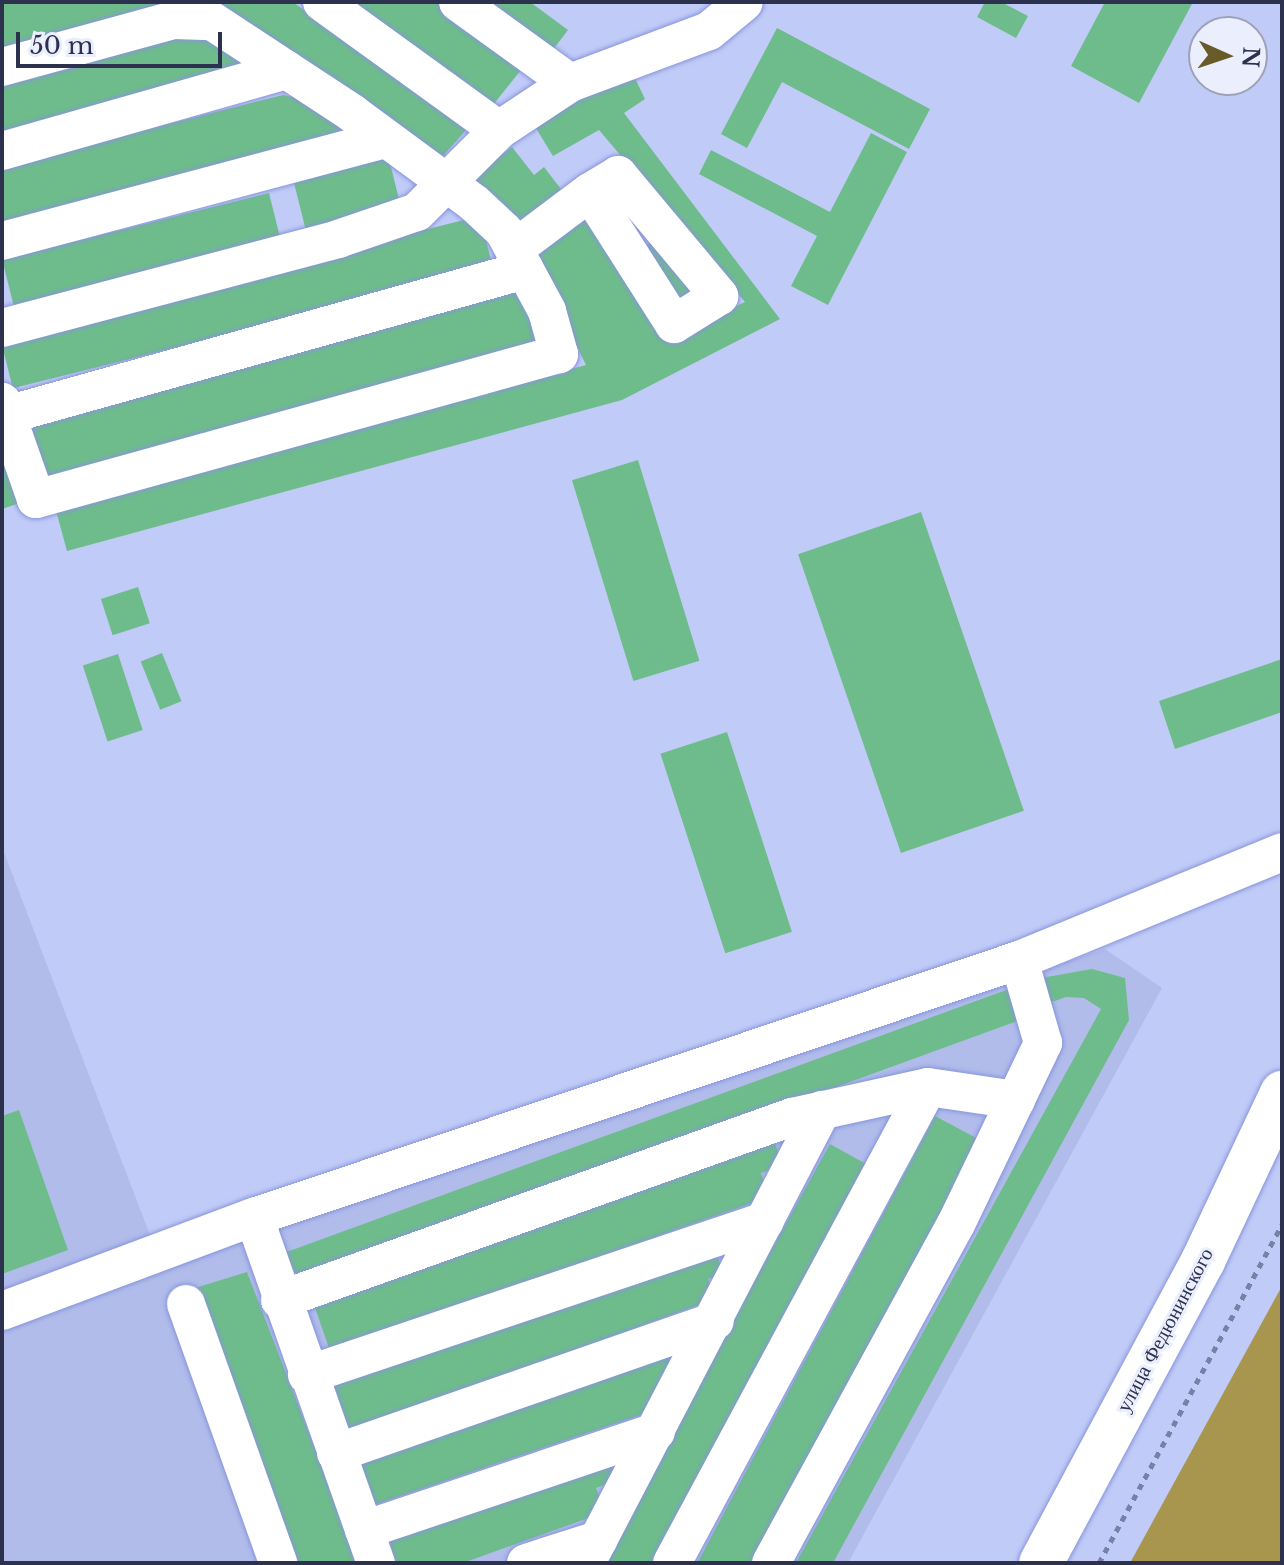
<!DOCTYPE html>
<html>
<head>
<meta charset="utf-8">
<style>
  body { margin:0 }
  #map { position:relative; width:1284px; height:1565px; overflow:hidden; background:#c1cbf8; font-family:"Libre Baskerville",serif }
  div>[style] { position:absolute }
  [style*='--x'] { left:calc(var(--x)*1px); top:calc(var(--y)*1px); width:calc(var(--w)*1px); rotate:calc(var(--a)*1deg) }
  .built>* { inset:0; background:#b1bceb }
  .forest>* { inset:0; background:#a8964f }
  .building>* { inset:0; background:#6ebc8b; transform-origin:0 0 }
  .path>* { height:5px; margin-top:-2.5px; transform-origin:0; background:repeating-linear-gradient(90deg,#7980a5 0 6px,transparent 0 12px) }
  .roads { filter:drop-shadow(0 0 2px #8795db) drop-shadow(0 0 2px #8795db) }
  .minor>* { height:38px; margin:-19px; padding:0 19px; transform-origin:19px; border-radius:19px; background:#fff }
  .major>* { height:44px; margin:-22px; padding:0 22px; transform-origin:22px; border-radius:22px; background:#fff }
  span { translate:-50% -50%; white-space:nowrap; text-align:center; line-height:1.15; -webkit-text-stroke:6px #eaeefd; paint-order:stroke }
  .street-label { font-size:20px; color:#2c314e }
  .frame { position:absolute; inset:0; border:4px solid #2c314e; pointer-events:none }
  .north { position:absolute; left:1188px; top:16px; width:80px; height:80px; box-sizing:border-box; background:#eaeefd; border:2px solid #9ea2b7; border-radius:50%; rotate:93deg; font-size:22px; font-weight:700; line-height:32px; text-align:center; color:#2c314e }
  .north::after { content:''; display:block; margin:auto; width:28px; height:36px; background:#685b28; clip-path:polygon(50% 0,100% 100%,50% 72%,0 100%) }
  .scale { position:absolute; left:16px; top:32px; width:206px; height:36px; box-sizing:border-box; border:4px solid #2c314e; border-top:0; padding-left:10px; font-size:24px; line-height:28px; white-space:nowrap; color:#2c314e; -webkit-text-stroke:6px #eaeefd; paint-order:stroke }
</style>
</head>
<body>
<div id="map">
  <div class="built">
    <div style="clip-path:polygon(2px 847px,161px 1264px,1105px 949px,1162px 988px,848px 1563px,2px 1563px)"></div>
  </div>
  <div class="forest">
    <div style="clip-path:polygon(1282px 1286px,1282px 1563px,1130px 1563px)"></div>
  </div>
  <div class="building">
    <div style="clip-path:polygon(2px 2px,187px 2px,187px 4px,149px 7px,2px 50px)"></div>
    <div style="clip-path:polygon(189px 2px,293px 2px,466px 130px,436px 164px)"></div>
    <div style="clip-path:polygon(340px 2px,439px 2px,525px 65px,489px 110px)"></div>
    <div style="clip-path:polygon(474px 2px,530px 2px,568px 30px,549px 55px)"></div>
    <div style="clip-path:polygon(985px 2px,1001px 2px,1028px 16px,1016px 38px,977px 17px)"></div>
    <div style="clip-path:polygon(1105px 2px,1193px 2px,1139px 103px,1071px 66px)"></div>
    <div style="clip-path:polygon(204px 28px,264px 62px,2px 137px,2px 81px)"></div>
    <div style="clip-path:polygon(777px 28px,930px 109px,909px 149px,782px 82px,747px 148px,721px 134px)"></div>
    <div style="clip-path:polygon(632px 72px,645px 99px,624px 113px,780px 319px,622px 400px,67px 551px,55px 507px,586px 365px,532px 256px,588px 210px,668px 338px,745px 302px,599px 130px,553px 156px,534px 125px)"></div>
    <div style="clip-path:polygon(283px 95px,332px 105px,351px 134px,2px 223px,2px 166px)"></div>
    <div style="clip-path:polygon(871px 133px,907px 152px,828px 305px,791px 286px,817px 236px,699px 174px,711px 150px,830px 212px)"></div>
    <div style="clip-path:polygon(512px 147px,534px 175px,544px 167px,561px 189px,511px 229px,471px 179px)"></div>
    <div style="left:388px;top:155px;width:54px;height:98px;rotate:76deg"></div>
    <div style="left:269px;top:193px;width:54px;height:275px;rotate:76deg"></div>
    <div style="left:480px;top:216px;width:54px;height:495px;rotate:76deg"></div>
    <div style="left:660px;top:237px;width:68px;height:22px;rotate:58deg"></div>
    <div style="left:527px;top:285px;width:59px;height:521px;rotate:74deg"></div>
    <div style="clip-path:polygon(2px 456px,20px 503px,2px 509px)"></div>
    <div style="left:638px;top:460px;width:210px;height:69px;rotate:73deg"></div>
    <div style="left:921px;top:512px;width:316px;height:130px;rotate:71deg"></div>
    <div style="left:138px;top:587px;width:38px;height:39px;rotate:72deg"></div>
    <div style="left:162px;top:653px;width:52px;height:23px;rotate:68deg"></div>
    <div style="left:118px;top:654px;width:80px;height:37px;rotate:72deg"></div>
    <div style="clip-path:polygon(1282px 659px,1282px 712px,1175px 749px,1159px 701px)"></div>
    <div style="left:727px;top:732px;width:210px;height:70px;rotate:72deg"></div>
    <div style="clip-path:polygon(1092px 969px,1125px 978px,1129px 1020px,833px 1563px,796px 1563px,1101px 1009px,1084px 998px,1066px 997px,1038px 1007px,1030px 980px)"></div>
    <div style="left:1020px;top:985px;width:33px;height:792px;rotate:70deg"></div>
    <div style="clip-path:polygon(19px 1110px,68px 1250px,2px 1274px,2px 1116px)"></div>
    <div style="left:935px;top:1116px;width:57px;height:509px;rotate:28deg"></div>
    <div style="clip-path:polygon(774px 1140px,783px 1166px,761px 1173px,769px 1197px,330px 1351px,313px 1302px)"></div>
    <div style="left:830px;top:1144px;width:54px;height:479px;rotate:29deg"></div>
    <div style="clip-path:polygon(716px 1251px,723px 1274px,708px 1279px,715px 1299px,345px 1433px,329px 1384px)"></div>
    <div style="clip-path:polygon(247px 1272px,359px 1563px,287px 1563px,195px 1288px)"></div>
    <div style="clip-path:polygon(674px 1351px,681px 1373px,659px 1381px,667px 1406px,374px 1505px,358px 1458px)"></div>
    <div style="clip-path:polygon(612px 1459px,620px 1479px,596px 1488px,605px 1512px,463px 1563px,395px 1563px,387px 1540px)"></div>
  </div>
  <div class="path">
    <div style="--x:1099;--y:1563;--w:385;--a:-61.6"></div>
  </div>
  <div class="roads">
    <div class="minor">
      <div style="--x:322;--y:2;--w:218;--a:35.9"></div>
      <div style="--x:458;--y:2;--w:138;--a:35.9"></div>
      <div style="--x:2;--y:67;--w:178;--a:-15.3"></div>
      <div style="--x:174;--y:20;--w:38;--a:2"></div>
      <div style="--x:212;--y:21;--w:168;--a:33.3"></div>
      <div style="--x:352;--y:113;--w:152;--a:36.4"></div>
      <div style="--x:474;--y:203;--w:41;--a:43"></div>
      <div style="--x:504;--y:231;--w:91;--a:61.7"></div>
      <div style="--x:547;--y:311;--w:45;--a:74.4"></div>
      <div style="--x:559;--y:354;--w:543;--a:164.5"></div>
      <div style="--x:36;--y:499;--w:103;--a:-109.3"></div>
      <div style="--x:2;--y:151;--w:296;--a:-15.9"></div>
      <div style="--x:2;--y:241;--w:397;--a:-14.9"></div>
      <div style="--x:514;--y:249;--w:95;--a:-36.9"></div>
      <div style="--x:590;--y:192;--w:33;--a:-31"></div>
      <div style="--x:618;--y:175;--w:158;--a:50.1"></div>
      <div style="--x:719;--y:296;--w:53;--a:148.1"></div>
      <div style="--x:674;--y:324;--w:156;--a:-122.5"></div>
      <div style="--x:2;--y:328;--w:348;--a:-14.8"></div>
      <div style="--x:338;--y:239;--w:83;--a:-18.9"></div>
      <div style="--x:417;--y:212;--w:116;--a:-45"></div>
      <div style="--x:499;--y:130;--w:85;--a:-33.5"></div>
      <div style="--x:570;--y:83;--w:148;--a:-20.5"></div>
      <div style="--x:709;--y:31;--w:45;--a:-39.6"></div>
      <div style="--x:7;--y:415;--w:538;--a:-15.64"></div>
      <div style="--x:254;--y:1217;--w:367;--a:70.6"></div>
      <div style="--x:280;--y:1300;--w:544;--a:-19.67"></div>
      <div style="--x:792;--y:1117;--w:139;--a:-12.4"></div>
      <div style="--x:928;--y:1087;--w:89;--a:8.4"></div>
      <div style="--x:186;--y:1304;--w:275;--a:70.4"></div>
      <div style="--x:2;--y:1311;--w:269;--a:-20.5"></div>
      <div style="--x:254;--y:1217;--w:807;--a:-18.57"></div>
      <div style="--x:1019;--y:960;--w:284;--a:-22.3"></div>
      <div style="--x:307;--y:1375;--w:483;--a:-18.6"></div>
      <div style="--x:336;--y:1453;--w:401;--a:-19.2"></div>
      <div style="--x:364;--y:1530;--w:308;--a:-18.6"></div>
      <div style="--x:526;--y:1563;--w:76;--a:-17.7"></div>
      <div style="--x:586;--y:1563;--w:511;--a:-62.48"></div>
      <div style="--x:672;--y:1563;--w:540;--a:-61.73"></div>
      <div style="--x:771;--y:1563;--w:386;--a:-61.4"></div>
      <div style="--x:956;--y:1224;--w:201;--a:-64.3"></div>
      <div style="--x:1043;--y:1043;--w:86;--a:-106.1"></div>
    </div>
    <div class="major">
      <div style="--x:1041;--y:1563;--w:343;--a:-61.8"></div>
      <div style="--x:1203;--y:1261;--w:186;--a:-64.8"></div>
    </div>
  </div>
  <div class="street-label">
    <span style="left:1165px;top:1330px;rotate:-62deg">улица Федюнинского</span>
  </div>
  <div class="frame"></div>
  <div class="north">N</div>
  <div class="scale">50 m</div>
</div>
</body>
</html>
